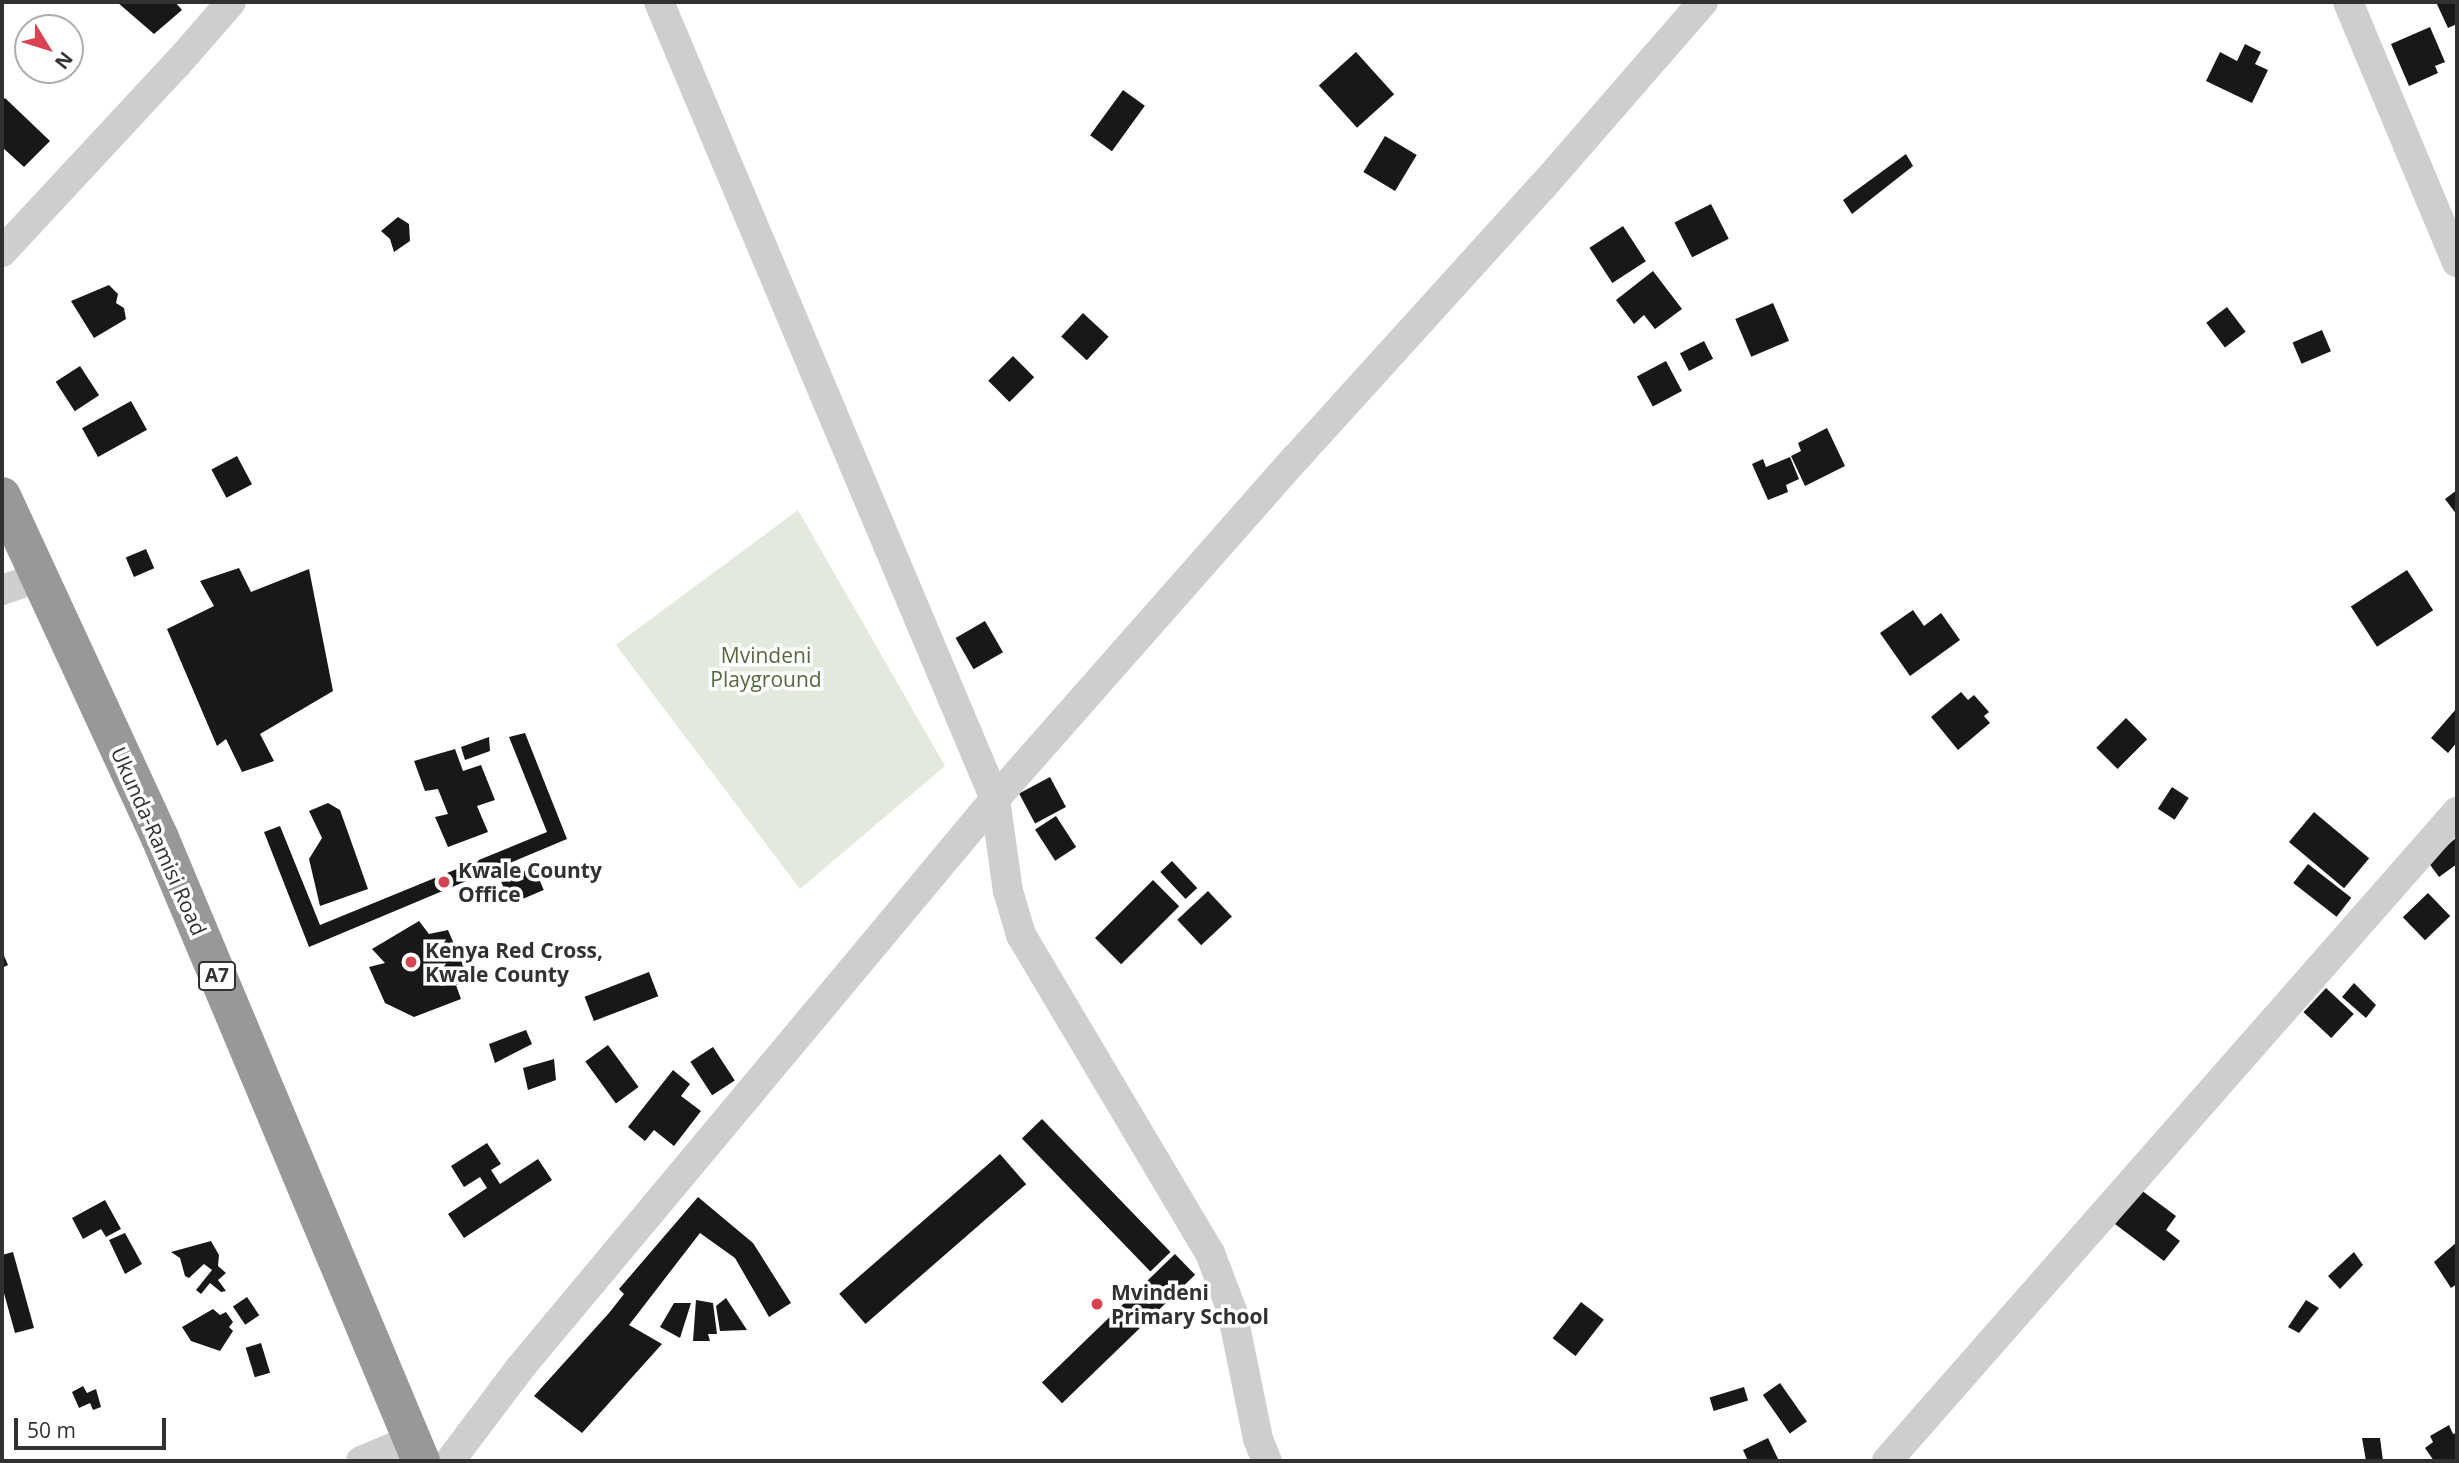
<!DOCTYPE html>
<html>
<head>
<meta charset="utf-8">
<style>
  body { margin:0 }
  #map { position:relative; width:2459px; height:1463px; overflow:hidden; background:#fff; font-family:"Open Sans",sans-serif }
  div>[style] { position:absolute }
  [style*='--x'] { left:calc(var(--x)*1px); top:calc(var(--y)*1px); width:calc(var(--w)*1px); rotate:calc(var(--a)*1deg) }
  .green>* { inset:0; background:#e4e9dd }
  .building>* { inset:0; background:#181818; transform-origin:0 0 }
  .minor>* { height:30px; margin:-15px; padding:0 15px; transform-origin:15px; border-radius:15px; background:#cecece }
  .highway>* { height:38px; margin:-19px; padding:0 19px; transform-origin:19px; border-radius:19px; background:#989898 }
  .dots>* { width:19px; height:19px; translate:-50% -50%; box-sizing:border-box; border:4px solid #fff; border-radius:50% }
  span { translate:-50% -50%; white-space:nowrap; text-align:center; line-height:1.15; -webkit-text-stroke:7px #fff; paint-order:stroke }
  .shield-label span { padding:2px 5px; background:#fff; border:2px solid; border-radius:5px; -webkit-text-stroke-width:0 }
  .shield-label { font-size:19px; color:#313131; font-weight:700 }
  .park-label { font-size:21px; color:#556941 }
  .street-label { font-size:21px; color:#313131 }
  .poi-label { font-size:21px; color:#313131; font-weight:700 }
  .left { translate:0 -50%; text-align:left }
  .frame { position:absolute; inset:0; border:4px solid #313131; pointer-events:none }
  .north { position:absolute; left:14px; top:14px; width:70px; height:70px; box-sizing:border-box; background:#fff; border:2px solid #adadad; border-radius:50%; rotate:128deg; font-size:19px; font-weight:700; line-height:28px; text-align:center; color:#313131 }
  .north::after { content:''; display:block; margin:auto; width:24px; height:32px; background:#d74353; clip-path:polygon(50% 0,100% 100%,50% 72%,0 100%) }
  .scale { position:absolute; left:14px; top:1418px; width:152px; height:32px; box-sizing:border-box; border:4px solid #313131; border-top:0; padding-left:9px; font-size:21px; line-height:24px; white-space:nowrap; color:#313131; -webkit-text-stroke:5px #fff; paint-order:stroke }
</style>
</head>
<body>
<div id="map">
  <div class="green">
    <div style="clip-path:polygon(798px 510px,945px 766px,800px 889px,616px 645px)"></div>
  </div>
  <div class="building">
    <div style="clip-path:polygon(117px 2px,175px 2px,182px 10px,154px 34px)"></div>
    <div style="clip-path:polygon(2436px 2px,2457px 2px,2457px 24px,2448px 28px)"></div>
    <div style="clip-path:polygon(2430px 27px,2445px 62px,2435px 66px,2438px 73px,2409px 86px,2391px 44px)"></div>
    <div style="clip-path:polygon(2245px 44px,2261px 52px,2255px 64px,2268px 70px,2252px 103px,2206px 81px,2220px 52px,2237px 61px)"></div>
    <div style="left:1356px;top:52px;width:57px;height:50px;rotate:48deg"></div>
    <div style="left:1123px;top:90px;width:27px;height:56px;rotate:36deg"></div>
    <div style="clip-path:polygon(5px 98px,50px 141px,24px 167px,2px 147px,2px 101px)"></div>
    <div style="left:1385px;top:136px;width:37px;height:42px;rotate:31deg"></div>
    <div style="clip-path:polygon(1906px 154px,1913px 166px,1852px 214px,1843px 200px)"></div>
    <div style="left:1711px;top:204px;width:39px;height:41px;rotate:63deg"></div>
    <div style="clip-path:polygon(398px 217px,409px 224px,410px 241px,394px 252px,390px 239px,381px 231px)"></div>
    <div style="left:1623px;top:226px;width:42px;height:40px;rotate:57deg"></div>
    <div style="clip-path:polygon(1653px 271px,1682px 309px,1655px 329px,1644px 315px,1634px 324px,1616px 300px)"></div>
    <div style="clip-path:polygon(109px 285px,118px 294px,116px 303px,124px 308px,126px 319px,94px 338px,71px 301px)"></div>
    <div style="left:1773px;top:303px;width:41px;height:41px;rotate:67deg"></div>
    <div style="left:2227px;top:307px;width:31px;height:26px;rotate:53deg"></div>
    <div style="left:1083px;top:313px;width:35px;height:32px;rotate:43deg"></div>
    <div style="left:2322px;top:330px;width:23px;height:32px;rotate:67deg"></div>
    <div style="left:1704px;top:341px;width:20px;height:27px;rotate:63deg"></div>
    <div style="left:1013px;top:356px;width:30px;height:35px;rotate:45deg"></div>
    <div style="left:1666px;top:361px;width:34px;height:33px;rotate:62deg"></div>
    <div style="left:80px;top:366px;width:35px;height:29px;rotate:57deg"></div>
    <div style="left:131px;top:401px;width:33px;height:56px;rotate:61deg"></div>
    <div style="clip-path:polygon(1827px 428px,1845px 466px,1805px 486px,1791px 456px,1801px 451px,1798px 443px)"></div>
    <div style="left:237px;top:456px;width:32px;height:29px;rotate:62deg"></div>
    <div style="clip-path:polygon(1790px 457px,1799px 479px,1786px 485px,1788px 492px,1768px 500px,1752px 464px,1763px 459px,1766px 467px)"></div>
    <div style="clip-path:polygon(2457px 490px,2457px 515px,2445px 499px)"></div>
    <div style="left:146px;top:549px;width:21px;height:22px;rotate:67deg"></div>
    <div style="clip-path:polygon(239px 568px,251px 592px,309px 569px,333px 691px,260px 734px,274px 761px,242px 772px,226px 739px,217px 746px,167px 629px,214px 606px,200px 581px)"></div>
    <div style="left:2407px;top:570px;width:48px;height:67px;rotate:57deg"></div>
    <div style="clip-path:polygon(1913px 610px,1924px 626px,1941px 613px,1960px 640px,1910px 676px,1880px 633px)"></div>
    <div style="left:985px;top:621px;width:36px;height:34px;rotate:60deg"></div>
    <div style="clip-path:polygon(1961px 692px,1968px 700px,1974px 695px,1989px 712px,1984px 716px,1990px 723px,1958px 750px,1931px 717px)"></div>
    <div style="clip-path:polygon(2457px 708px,2457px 742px,2448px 753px,2431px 738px)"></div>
    <div style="left:2126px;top:718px;width:30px;height:42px;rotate:45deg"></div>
    <div style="clip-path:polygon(525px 733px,567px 839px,309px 947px,264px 832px,280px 826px,320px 925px,547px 832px,509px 737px)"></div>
    <div style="clip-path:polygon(489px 737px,490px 751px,465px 760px,461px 747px)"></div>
    <div style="clip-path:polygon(455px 749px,463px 771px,481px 765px,495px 800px,477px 806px,488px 832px,448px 847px,435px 817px,448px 814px,438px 789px,425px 791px,414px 761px)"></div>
    <div style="left:1050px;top:777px;width:34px;height:35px;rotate:62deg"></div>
    <div style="left:2172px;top:787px;width:20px;height:26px;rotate:33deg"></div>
    <div style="clip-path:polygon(328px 803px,340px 810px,368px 889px,320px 906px,309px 859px,322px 838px,309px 811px)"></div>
    <div style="left:2314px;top:812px;width:72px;height:39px;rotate:40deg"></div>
    <div style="left:1056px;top:816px;width:37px;height:25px;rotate:57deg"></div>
    <div style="clip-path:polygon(2457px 837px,2457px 864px,2439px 877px,2428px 862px)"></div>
    <div style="left:1172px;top:861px;width:37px;height:16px;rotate:47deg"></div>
    <div style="left:2308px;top:864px;width:55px;height:24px;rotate:38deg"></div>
    <div style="left:534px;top:867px;width:25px;height:36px;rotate:67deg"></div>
    <div style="left:1153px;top:880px;width:37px;height:82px;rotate:45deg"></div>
    <div style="left:1208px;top:891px;width:35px;height:42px;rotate:47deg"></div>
    <div style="left:2428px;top:893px;width:32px;height:35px;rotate:46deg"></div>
    <div style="clip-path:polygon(419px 921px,429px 934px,448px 930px,469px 979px,456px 985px,461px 999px,414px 1017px,385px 1003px,369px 967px,385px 963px,372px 949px)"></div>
    <div style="clip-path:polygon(2px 951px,8px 965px,2px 968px)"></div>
    <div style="left:649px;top:972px;width:26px;height:69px;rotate:69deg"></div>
    <div style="clip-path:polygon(2354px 983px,2376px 1005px,2366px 1018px,2342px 997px)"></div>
    <div style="left:2326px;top:988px;width:38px;height:33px;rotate:43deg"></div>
    <div style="clip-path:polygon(526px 1030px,532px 1044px,495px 1063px,489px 1044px)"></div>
    <div style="left:608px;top:1045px;width:52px;height:28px;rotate:54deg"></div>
    <div style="left:713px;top:1047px;width:40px;height:27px;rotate:57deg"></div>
    <div style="clip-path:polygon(554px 1059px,556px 1080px,528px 1090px,523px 1068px)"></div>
    <div style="clip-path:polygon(673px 1070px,690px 1084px,681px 1096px,701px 1111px,674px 1146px,654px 1130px,645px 1141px,628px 1127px)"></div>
    <div style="left:1042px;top:1119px;width:185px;height:28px;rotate:46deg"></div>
    <div style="clip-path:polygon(487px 1143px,501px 1164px,491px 1170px,500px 1184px,538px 1159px,552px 1180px,464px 1238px,448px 1214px,487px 1188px,480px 1177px,464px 1187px,451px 1166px)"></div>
    <div style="left:1000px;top:1154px;width:40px;height:213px;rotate:49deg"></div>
    <div style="clip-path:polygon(2141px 1190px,2176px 1216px,2166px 1230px,2180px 1241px,2164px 1261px,2115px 1224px)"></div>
    <div style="clip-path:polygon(698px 1197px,753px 1243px,791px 1303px,769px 1317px,735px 1258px,700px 1233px,629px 1325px,662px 1344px,582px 1433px,534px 1396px,609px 1313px,624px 1294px,619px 1289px)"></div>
    <div style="clip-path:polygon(105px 1200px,121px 1229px,106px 1237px,101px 1229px,83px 1239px,72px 1218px)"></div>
    <div style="clip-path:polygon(125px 1233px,142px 1264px,125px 1274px,109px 1240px)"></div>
    <div style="clip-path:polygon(211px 1241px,219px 1255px,218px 1266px,226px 1273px,218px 1280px,226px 1291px,221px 1292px,210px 1283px,201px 1294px,196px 1290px,212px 1270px,204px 1264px,189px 1278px,185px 1276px,180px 1258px,171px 1252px)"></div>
    <div style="clip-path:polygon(2457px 1242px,2457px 1284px,2451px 1288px,2434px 1262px)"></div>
    <div style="clip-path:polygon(13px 1252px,34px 1328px,15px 1333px,2px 1286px,2px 1255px)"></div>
    <div style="clip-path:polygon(2354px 1252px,2363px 1265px,2340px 1289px,2328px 1276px)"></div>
    <div style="left:1175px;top:1254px;width:29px;height:185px;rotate:46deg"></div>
    <div style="left:247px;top:1297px;width:22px;height:17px;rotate:56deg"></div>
    <div style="clip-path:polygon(726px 1298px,747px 1330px,720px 1331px,716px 1306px)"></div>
    <div style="clip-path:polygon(696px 1300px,713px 1303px,717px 1334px,708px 1334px,710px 1341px,693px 1341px)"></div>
    <div style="clip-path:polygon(2306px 1300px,2319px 1308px,2299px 1333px,2288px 1327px)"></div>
    <div style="left:1581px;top:1302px;width:29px;height:46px;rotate:38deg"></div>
    <div style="clip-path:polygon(674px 1303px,691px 1303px,680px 1338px,660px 1327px)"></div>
    <div style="clip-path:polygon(213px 1309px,220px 1315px,226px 1312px,233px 1322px,229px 1327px,233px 1331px,220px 1351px,191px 1341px,182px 1327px)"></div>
    <div style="left:261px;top:1343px;width:31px;height:16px;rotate:73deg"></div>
    <div style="left:1780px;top:1383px;width:47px;height:21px;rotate:55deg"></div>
    <div style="clip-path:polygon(83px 1386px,87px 1393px,96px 1389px,101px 1407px,93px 1410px,90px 1403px,79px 1408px,72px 1392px)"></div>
    <div style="left:1744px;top:1387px;width:14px;height:36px;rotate:73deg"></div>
    <div style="clip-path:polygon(2449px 1425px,2453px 1434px,2457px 1433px,2457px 1461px,2434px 1461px,2425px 1448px,2433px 1442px,2430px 1436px)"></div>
    <div style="clip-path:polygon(1768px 1438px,1779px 1461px,1748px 1461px,1743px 1450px)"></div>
    <div style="clip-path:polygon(2362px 1438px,2380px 1438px,2383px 1461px,2366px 1461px)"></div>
  </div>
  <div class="minor">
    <div style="--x:659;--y:2;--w:865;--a:67.14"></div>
    <div style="--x:995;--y:799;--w:93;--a:82"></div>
    <div style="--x:1008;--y:891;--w:46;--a:73.5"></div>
    <div style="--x:1021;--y:935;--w:370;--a:59.3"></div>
    <div style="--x:1210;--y:1253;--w:62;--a:69.2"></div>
    <div style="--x:1232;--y:1311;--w:131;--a:78.5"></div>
    <div style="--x:1258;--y:1439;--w:24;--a:68"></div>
    <div style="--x:2348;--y:2;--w:282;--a:67.3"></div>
    <div style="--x:2;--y:252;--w:257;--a:-47.1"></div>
    <div style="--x:177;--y:64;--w:82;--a:-48.9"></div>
    <div style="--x:2;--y:590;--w:39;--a:-19"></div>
    <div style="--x:361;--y:1461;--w:54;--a:-22.8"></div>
    <div style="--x:450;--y:1461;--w:116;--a:-53"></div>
    <div style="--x:520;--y:1368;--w:741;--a:-50.14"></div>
    <div style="--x:995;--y:799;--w:455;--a:-48.6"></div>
    <div style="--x:1296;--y:458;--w:367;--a:-47.8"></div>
    <div style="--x:1543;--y:186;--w:244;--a:-49"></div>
    <div style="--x:1887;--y:1461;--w:864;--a:-48.71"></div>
  </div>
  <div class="highway">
    <div style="--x:2;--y:496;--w:377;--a:65.2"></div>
    <div style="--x:160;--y:838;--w:675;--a:67.27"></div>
  </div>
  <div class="dots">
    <div style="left:444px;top:882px;background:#d74353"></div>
    <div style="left:411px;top:962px;background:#d74353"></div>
    <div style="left:1097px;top:1304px;background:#d74353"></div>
  </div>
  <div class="shield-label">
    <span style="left:217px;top:976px">A7</span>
  </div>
  <div class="park-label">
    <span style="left:766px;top:667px">Mvindeni<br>Playground</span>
  </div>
  <div class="street-label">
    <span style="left:159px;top:841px;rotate:66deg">Ukunda-Ramisi Road</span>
  </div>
  <div class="poi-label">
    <span class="left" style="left:458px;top:882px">Kwale County<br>Office</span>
    <span class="left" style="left:425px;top:962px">Kenya Red Cross,<br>Kwale County</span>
    <span class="left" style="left:1111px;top:1304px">Mvindeni<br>Primary School</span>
  </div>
  <div class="frame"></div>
  <div class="north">N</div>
  <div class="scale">50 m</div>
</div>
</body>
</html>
